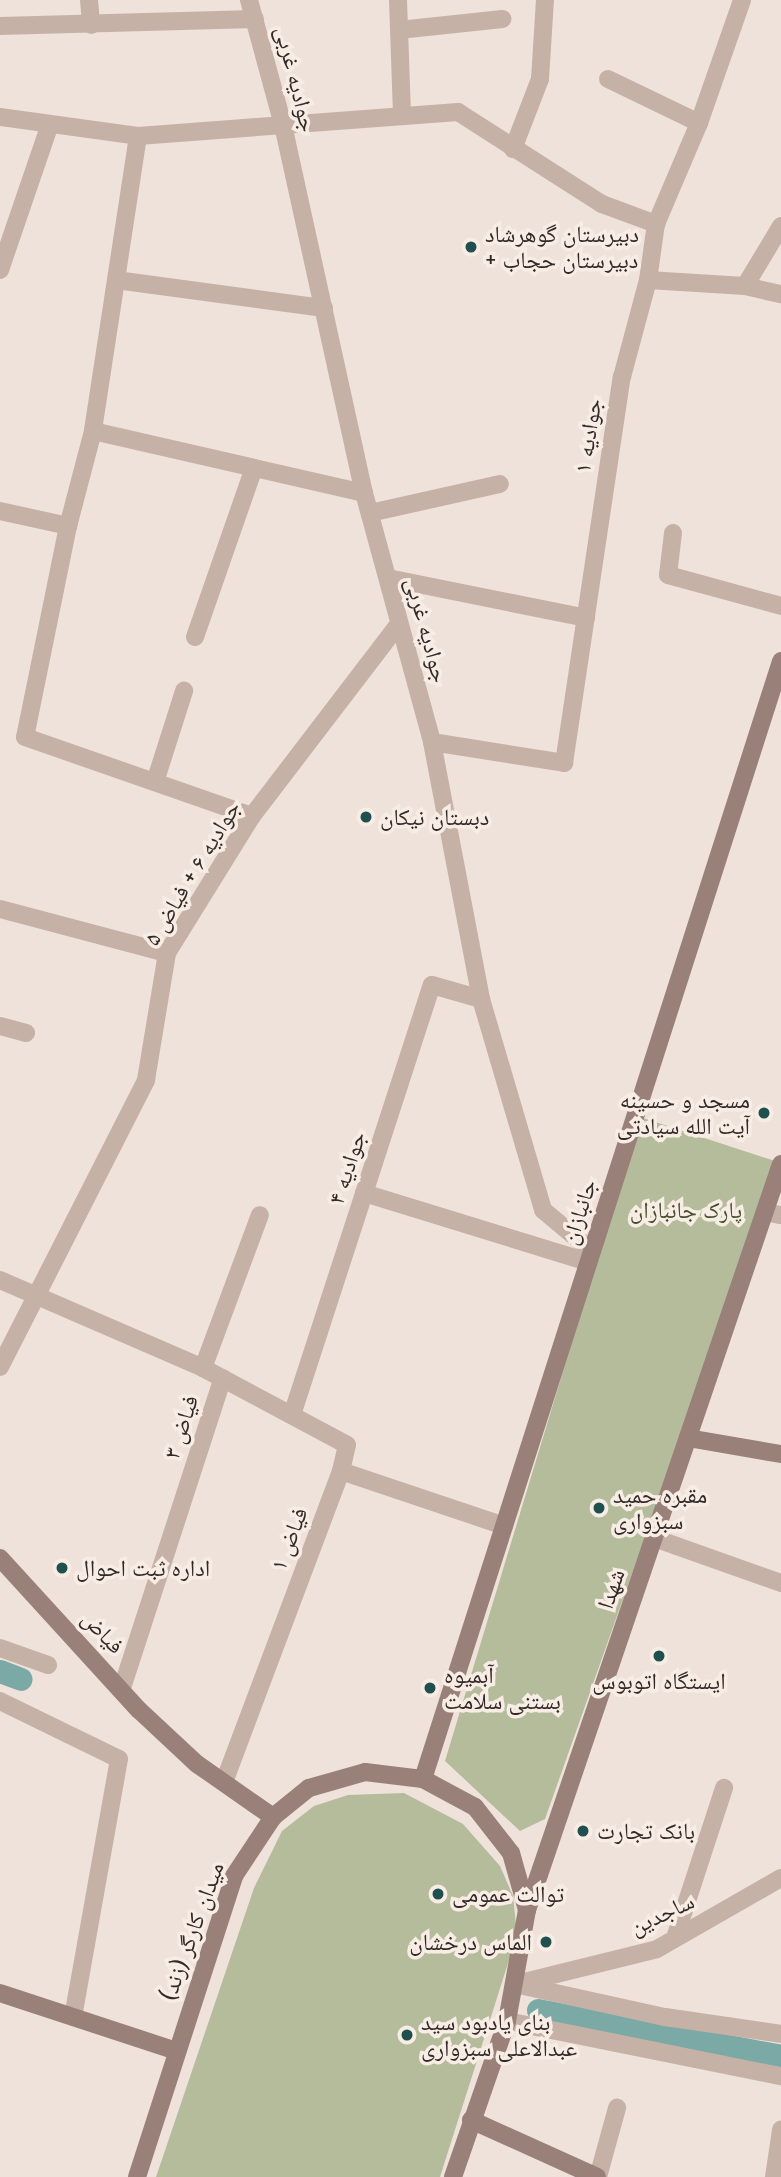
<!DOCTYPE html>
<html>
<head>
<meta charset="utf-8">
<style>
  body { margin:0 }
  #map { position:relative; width:781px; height:2177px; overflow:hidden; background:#efe2da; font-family:"Fira Sans","Noto Naskh Arabic",sans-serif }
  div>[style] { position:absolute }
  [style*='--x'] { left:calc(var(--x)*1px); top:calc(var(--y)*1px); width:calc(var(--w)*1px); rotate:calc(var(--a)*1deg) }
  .green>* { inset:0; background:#b5bc9b }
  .canal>* { height:23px; margin:-11.5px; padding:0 11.5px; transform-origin:11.5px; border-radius:11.5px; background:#7ba9a6 }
  .street>* { height:18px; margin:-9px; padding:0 9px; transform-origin:9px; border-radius:9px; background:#c6b1a7 }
  .secondary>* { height:18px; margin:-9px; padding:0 9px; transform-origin:9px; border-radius:9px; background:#998079 }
  .dots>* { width:19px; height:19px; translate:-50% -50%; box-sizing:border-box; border:4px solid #f7ede5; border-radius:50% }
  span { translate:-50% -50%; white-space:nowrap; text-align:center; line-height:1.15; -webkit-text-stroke:7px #f7ede5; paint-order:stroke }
  .street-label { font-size:23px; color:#332927 }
  .poi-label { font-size:23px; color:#332927 }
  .left { translate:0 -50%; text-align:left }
  .right { translate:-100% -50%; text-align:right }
  .park-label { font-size:23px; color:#464f2d }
</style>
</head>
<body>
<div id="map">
  <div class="green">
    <div style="clip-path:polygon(640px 1117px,778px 1162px,545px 1819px,520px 1831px,445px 1761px)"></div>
    <div style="clip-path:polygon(404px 1793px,463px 1824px,500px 1866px,513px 1896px,517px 1935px,440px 2177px,156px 2177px,254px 1888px,282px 1831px,314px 1806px,348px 1795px)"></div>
  </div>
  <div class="canal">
    <div style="--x:0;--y:1671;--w:22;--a:21"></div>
    <div style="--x:538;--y:2010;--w:247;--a:10.7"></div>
  </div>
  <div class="street">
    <div style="--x:89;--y:0;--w:25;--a:85"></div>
    <div style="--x:249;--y:0;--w:130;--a:74.8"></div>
    <div style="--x:283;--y:125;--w:377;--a:77.6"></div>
    <div style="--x:364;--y:493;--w:258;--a:74.7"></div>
    <div style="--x:432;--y:742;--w:262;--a:79.2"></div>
    <div style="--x:481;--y:999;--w:220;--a:73.6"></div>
    <div style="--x:543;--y:1210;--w:64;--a:39.9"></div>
    <div style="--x:398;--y:0;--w:116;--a:88"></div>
    <div style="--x:0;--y:26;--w:255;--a:-1.6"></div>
    <div style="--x:399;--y:30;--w:104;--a:-6.1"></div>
    <div style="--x:608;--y:79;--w:101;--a:25.8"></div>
    <div style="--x:0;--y:117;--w:139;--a:7.8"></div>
    <div style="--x:138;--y:136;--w:321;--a:-4.3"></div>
    <div style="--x:458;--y:112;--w:171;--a:32.6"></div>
    <div style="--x:602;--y:204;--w:58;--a:20.3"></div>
    <div style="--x:138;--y:136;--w:298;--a:98.7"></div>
    <div style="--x:93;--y:431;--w:98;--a:104.7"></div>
    <div style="--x:68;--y:526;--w:215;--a:101.5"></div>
    <div style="--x:25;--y:737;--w:240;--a:19.2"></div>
    <div style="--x:513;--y:149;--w:75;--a:-68.9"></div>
    <div style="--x:540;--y:79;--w:79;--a:-86.4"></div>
    <div style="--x:0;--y:270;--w:154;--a:-71.1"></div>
    <div style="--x:116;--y:280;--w:210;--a:7.7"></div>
    <div style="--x:648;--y:280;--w:97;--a:3.5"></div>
    <div style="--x:745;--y:286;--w:37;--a:13"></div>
    <div style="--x:745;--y:286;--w:70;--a:-59"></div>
    <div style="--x:93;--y:431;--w:278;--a:12.9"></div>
    <div style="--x:0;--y:511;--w:70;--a:12.4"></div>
    <div style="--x:370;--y:513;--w:133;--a:-12.6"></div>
    <div style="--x:673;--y:533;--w:42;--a:96.8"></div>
    <div style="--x:668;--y:575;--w:117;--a:15.3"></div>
    <div style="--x:388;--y:578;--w:202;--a:11.4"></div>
    <div style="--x:195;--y:637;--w:179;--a:-70.8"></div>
    <div style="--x:432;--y:742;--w:134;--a:9"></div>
    <div style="--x:564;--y:763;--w:390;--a:-81.5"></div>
    <div style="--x:622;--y:377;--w:100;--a:-75"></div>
    <div style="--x:648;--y:280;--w:57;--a:-81.9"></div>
    <div style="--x:656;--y:224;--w:110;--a:-66.9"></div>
    <div style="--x:699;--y:123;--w:130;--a:-70.7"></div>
    <div style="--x:155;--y:782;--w:96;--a:-72.3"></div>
    <div style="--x:0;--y:909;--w:173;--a:14.8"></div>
    <div style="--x:0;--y:1026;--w:27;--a:15"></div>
    <div style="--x:364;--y:1193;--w:234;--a:17.1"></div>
    <div style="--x:765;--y:1212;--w:16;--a:11"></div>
    <div style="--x:0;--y:1280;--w:221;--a:23.4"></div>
    <div style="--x:203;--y:1368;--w:163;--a:28.1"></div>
    <div style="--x:347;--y:1445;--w:27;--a:103"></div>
    <div style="--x:341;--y:1471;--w:332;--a:110.6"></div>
    <div style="--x:0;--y:1367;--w:322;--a:-63"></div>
    <div style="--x:146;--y:1080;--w:129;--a:-80.6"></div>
    <div style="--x:167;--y:953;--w:161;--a:-58.2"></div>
    <div style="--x:252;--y:816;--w:242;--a:-52.6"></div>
    <div style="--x:203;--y:1368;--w:163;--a:-69.6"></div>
    <div style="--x:292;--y:1415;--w:452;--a:-72"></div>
    <div style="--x:432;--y:985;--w:51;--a:15.9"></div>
    <div style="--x:341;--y:1471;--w:172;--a:18.6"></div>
    <div style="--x:654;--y:1538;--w:135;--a:19.5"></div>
    <div style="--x:0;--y:1648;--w:51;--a:19.5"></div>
    <div style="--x:122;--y:1688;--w:326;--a:-72"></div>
    <div style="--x:0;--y:1701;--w:132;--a:26"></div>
    <div style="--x:119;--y:1759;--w:262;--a:100.1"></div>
    <div style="--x:675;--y:1938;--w:158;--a:-71.9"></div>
    <div style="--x:516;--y:1984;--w:145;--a:-13.9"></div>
    <div style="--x:657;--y:1949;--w:143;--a:-29.8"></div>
    <div style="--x:519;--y:1985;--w:149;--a:12.4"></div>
    <div style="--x:665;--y:2017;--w:117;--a:8.3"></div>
    <div style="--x:507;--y:2021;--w:279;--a:11.4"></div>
    <div style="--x:598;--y:2177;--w:72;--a:-74.6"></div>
    <div style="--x:774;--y:2177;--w:48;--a:-81.5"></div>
  </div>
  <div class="secondary">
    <div style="--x:688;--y:1438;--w:94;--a:9.8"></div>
    <div style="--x:0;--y:1558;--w:206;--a:47.6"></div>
    <div style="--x:139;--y:1710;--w:79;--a:43"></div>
    <div style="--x:197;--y:1764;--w:93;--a:34.9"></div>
    <div style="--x:423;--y:1779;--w:1174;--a:-72.24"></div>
    <div style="--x:527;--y:1910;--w:788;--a:-71.2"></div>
    <div style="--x:0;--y:1993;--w:185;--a:18.2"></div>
    <div style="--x:471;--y:2120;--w:138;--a:24.3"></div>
    <div style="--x:137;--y:2177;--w:316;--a:-72.1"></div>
    <div style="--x:234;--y:1876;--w:71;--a:-56.5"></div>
    <div style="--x:273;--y:1817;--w:46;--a:-38.9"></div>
    <div style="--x:309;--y:1788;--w:58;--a:-15.9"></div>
    <div style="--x:365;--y:1772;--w:58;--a:6.9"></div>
    <div style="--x:423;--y:1779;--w:59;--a:28.3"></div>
    <div style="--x:475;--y:1807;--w:58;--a:52"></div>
    <div style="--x:511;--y:1853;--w:59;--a:74.3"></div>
    <div style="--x:527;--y:1910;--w:113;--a:100.2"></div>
    <div style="--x:507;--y:2021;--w:165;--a:109.1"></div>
  </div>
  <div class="dots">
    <div style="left:471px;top:247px;background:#20504e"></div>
    <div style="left:366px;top:817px;background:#20504e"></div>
    <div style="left:764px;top:1113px;background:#20504e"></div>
    <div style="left:599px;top:1508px;background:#20504e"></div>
    <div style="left:62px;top:1568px;background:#20504e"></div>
    <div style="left:659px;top:1656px;background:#20504e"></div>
    <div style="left:430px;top:1688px;background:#20504e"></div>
    <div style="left:583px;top:1831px;background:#20504e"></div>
    <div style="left:438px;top:1894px;background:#20504e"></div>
    <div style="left:546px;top:1942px;background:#20504e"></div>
    <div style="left:407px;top:2035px;background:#20504e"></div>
  </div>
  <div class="street-label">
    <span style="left:296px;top:79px;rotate:76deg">جوادیه غربی</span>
    <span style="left:588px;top:436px;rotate:-81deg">جوادیه ۱</span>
    <span style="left:427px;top:630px;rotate:75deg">جوادیه غربی</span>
    <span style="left:192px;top:873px;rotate:-59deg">جوادیه ۶ + فیاض ۵</span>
    <span style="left:347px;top:1168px;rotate:-72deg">جوادیه ۴</span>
    <span style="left:579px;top:1212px;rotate:-72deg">جانبازان</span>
    <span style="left:181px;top:1427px;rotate:-72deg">فیاض ۳</span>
    <span style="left:289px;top:1539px;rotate:-69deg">فیاض ۱</span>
    <span style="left:611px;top:1589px;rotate:-71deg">شهدا</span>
    <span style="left:103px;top:1632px;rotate:47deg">فیاض</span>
    <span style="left:662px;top:1914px;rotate:-25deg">ساجدین</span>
    <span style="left:192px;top:1931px;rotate:-70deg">میدان کارگر (زند)</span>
  </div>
  <div class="poi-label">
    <span class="left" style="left:485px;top:247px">دبیرستان گوهرشاد<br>+ دبیرستان حجاب</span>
    <span class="left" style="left:380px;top:817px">دبستان نیکان</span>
    <span class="right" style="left:750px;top:1113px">مسجد و حسینه<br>آیت الله سیادتی</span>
    <span class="left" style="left:613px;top:1508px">مقبره حمید<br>سبزواری</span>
    <span class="left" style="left:76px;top:1568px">اداره ثبت احوال</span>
    <span class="left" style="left:444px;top:1688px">آبمیوه<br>بستنی سلامت</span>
    <span style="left:659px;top:1681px">ایستگاه اتوبوس</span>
    <span class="left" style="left:597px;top:1831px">بانک تجارت</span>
    <span class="left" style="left:452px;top:1894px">توالت عمومی</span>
    <span class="right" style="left:532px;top:1942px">الماس درخشان</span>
    <span class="left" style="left:421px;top:2035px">بنای یادبود سید<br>عبدالاعلی سبزواری</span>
  </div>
  <div class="park-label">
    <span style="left:686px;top:1210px">پارک جانبازان</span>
  </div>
</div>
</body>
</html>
